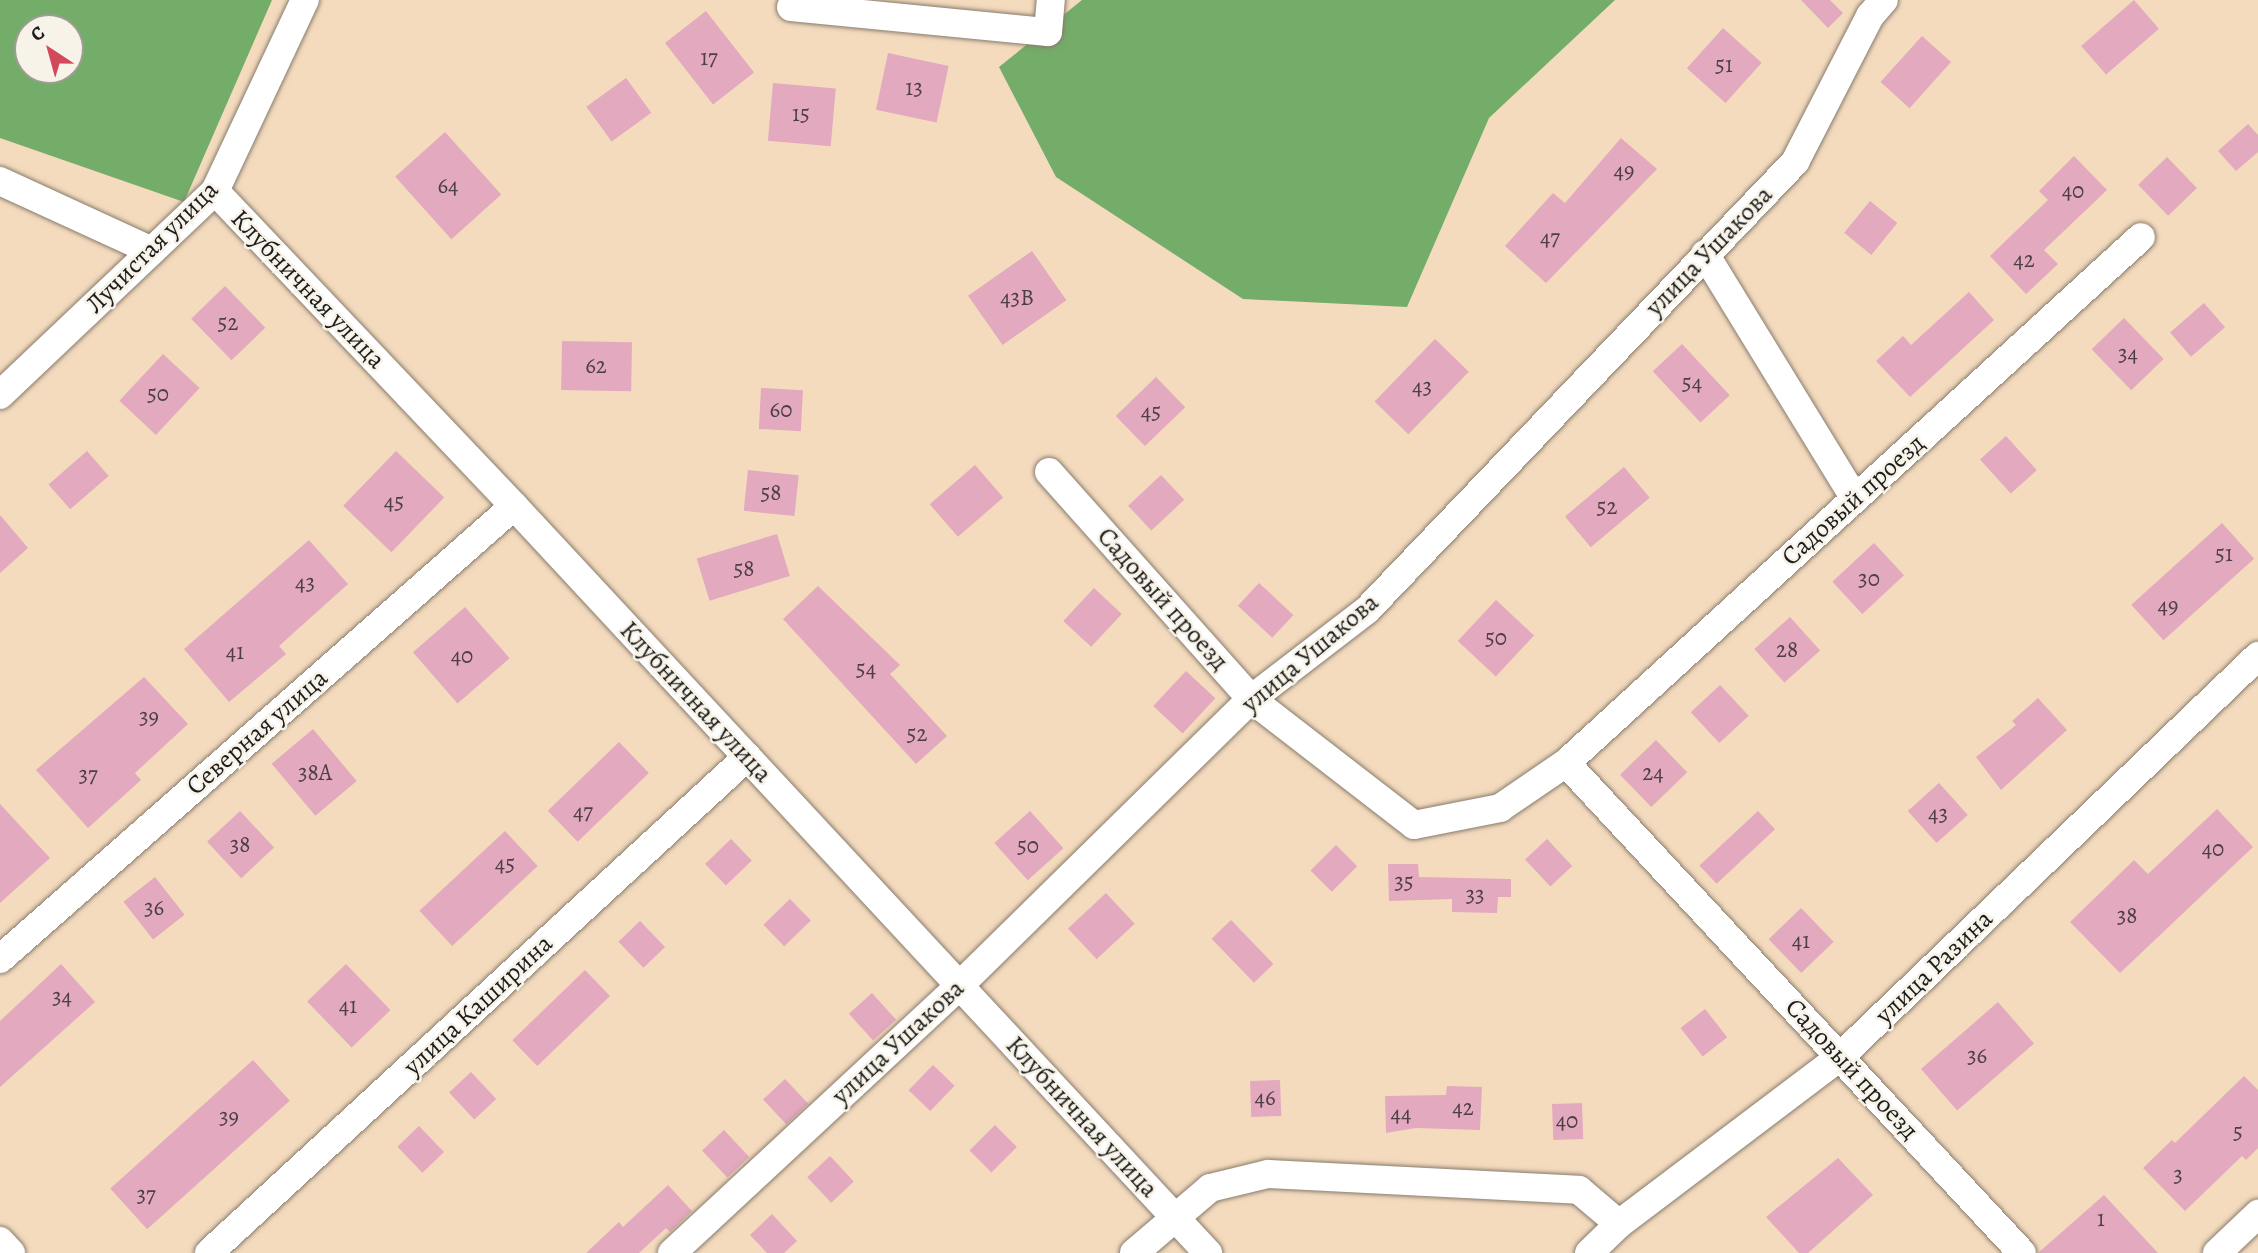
<!DOCTYPE html>
<html>
<head>
<meta charset="utf-8">
<style>
  body { margin:0 }
  #map { position:relative; width:2258px; height:1253px; overflow:hidden; background:#f4dbbe; font-family:Alegreya,serif }
  div>[style] { position:absolute }
  [style*='--x'] { left:calc(var(--x)*1px); top:calc(var(--y)*1px); width:calc(var(--w)*1px); rotate:calc(var(--a)*1deg) }
  .forest>* { inset:0; background:#74ac6a }
  .building>* { inset:0; background:#e2a9bf; transform-origin:0 0 }
  .roads { filter:drop-shadow(0 0 2px #887c6d) drop-shadow(0 0 2px #887c6d) }
  .minor>* { height:28px; margin:-14px; padding:0 14px; transform-origin:14px; border-radius:14px; background:#fff }
  span { translate:-50% -50%; white-space:nowrap; text-align:center; line-height:1.15; -webkit-text-stroke:5px #f7f3e8; paint-order:stroke }
  .number-label { font-size:23px; color:#4e3f45 }
  .number-label span { -webkit-text-stroke-width:0 }
  .street-label { font-size:26px; color:#1c1c1c }
  .north { position:absolute; left:14px; top:14px; width:70px; height:70px; box-sizing:border-box; background:#f7f3e8; border:2px solid #9f9d96; border-radius:50%; rotate:324deg; font-size:19px; font-weight:700; line-height:28px; text-align:center; color:#1c1c1c }
  .north::after { content:''; display:block; margin:auto; width:24px; height:32px; background:#d1495b; clip-path:polygon(50% 0,100% 100%,50% 72%,0 100%) }
</style>
</head>
<body>
<div id="map">
  <div class="forest">
    <div style="clip-path:polygon(evenodd,0 0,272px 0,184px 202px,0 138px,0 0,28px 28px,70px 28px,70px 70px,28px 70px,28px 28px)"></div>
    <div style="clip-path:polygon(1082px 0,1615px 0,1489px 118px,1407px 307px,1243px 299px,1056px 177px,999px 67px)"></div>
  </div>
  <div class="building">
    <div style="clip-path:polygon(1801px 0,1830px 0,1843px 13px,1828px 28px)"></div>
    <div style="left:2134px;top:0;width:38px;height:70px;rotate:49deg"></div>
    <div style="left:706px;top:11px;width:78px;height:52px;rotate:52deg"></div>
    <div style="left:1723px;top:28px;width:52px;height:54px;rotate:42deg"></div>
    <div style="left:1922px;top:36px;width:39px;height:62px;rotate:42deg"></div>
    <div style="left:888px;top:53px;width:62px;height:58px;rotate:12deg"></div>
    <div style="left:626px;top:78px;width:43px;height:49px;rotate:54deg"></div>
    <div style="left:773px;top:83px;width:63px;height:58px;rotate:5deg"></div>
    <div style="clip-path:polygon(2248px 124px,2258px 135px,2258px 152px,2236px 171px,2218px 151px)"></div>
    <div style="left:445px;top:132px;width:84px;height:67px;rotate:48deg"></div>
    <div style="clip-path:polygon(1621px 138px,1657px 169px,1546px 283px,1505px 246px,1553px 193px,1565px 203px)"></div>
    <div style="clip-path:polygon(2074px 156px,2107px 190px,2044px 250px,2058px 264px,2026px 294px,1990px 256px,2048px 200px,2039px 191px)"></div>
    <div style="left:2167px;top:157px;width:43px;height:40px;rotate:46deg"></div>
    <div style="left:1870px;top:201px;width:35px;height:41px;rotate:39deg"></div>
    <div style="left:1032px;top:251px;width:60px;height:78px;rotate:55deg"></div>
    <div style="left:225px;top:286px;width:58px;height:47px;rotate:46deg"></div>
    <div style="clip-path:polygon(1969px 292px,1994px 320px,1910px 397px,1876px 361px,1903px 336px,1911px 345px)"></div>
    <div style="left:2204px;top:303px;width:32px;height:45px;rotate:49deg"></div>
    <div style="left:2124px;top:318px;width:57px;height:45px;rotate:46deg"></div>
    <div style="left:1435px;top:339px;width:47px;height:87px;rotate:44deg"></div>
    <div style="left:562px;top:341px;width:70px;height:49px;rotate:1deg"></div>
    <div style="left:1682px;top:344px;width:70px;height:40px;rotate:47deg"></div>
    <div style="left:163px;top:354px;width:50px;height:64px;rotate:43deg"></div>
    <div style="left:1156px;top:377px;width:42px;height:56px;rotate:46deg"></div>
    <div style="left:761px;top:388px;width:42px;height:41px;rotate:3deg"></div>
    <div style="left:2006px;top:436px;width:46px;height:35px;rotate:48deg"></div>
    <div style="left:87px;top:451px;width:33px;height:51px;rotate:49deg"></div>
    <div style="left:396px;top:451px;width:67px;height:76px;rotate:44deg"></div>
    <div style="left:975px;top:465px;width:43px;height:60px;rotate:49deg"></div>
    <div style="left:1624px;top:467px;width:40px;height:77px;rotate:50deg"></div>
    <div style="left:748px;top:470px;width:51px;height:41px;rotate:6deg"></div>
    <div style="left:1161px;top:475px;width:34px;height:45px;rotate:47deg"></div>
    <div style="clip-path:polygon(0 515px,28px 548px,0 573px)"></div>
    <div style="left:2222px;top:523px;width:48px;height:122px;rotate:48deg"></div>
    <div style="left:777px;top:534px;width:44px;height:84px;rotate:73deg"></div>
    <div style="clip-path:polygon(309px 540px,348px 584px,279px 646px,286px 654px,229px 702px,184px 649px)"></div>
    <div style="left:1874px;top:543px;width:44px;height:57px;rotate:47deg"></div>
    <div style="left:1259px;top:583px;width:47px;height:31px;rotate:43deg"></div>
    <div style="clip-path:polygon(818px 586px,900px 665px,890px 674px,947px 736px,916px 764px,783px 619px)"></div>
    <div style="left:1094px;top:588px;width:38px;height:45px;rotate:43deg"></div>
    <div style="left:1496px;top:600px;width:52px;height:56px;rotate:43deg"></div>
    <div style="left:465px;top:607px;width:68px;height:69px;rotate:49deg"></div>
    <div style="left:1790px;top:617px;width:45px;height:48px;rotate:48deg"></div>
    <div style="left:1186px;top:671px;width:40px;height:48px;rotate:43deg"></div>
    <div style="clip-path:polygon(144px 677px,188px 724px,135px 773px,141px 780px,88px 828px,36px 770px)"></div>
    <div style="left:1720px;top:685px;width:42px;height:40px;rotate:47deg"></div>
    <div style="clip-path:polygon(2038px 698px,2067px 730px,2001px 790px,1976px 757px,2016px 725px,2012px 721px)"></div>
    <div style="left:313px;top:729px;width:68px;height:54px;rotate:50deg"></div>
    <div style="left:1656px;top:740px;width:45px;height:50px;rotate:46deg"></div>
    <div style="left:619px;top:742px;width:43px;height:99px;rotate:46deg"></div>
    <div style="left:1939px;top:783px;width:43px;height:42px;rotate:48deg"></div>
    <div style="clip-path:polygon(0 804px,50px 858px,0 903px)"></div>
    <div style="clip-path:polygon(2217px 809px,2253px 847px,2120px 973px,2070px 922px,2134px 860px,2148px 874px)"></div>
    <div style="left:240px;top:811px;width:50px;height:45px;rotate:47deg"></div>
    <div style="left:1030px;top:811px;width:50px;height:48px;rotate:48deg"></div>
    <div style="left:1758px;top:811px;width:25px;height:80px;rotate:47deg"></div>
    <div style="left:505px;top:831px;width:48px;height:117px;rotate:47deg"></div>
    <div style="left:731px;top:839px;width:30px;height:36px;rotate:46deg"></div>
    <div style="left:1547px;top:839px;width:37px;height:30px;rotate:47deg"></div>
    <div style="left:1336px;top:845px;width:30px;height:36px;rotate:45deg"></div>
    <div style="clip-path:polygon(1388px 864px,1418px 864px,1419px 877px,1511px 879px,1511px 897px,1498px 897px,1497px 913px,1452px 912px,1452px 899px,1389px 901px)"></div>
    <div style="left:155px;top:877px;width:48px;height:40px;rotate:52deg"></div>
    <div style="left:1106px;top:893px;width:42px;height:52px;rotate:47deg"></div>
    <div style="left:790px;top:899px;width:30px;height:37px;rotate:46deg"></div>
    <div style="left:1801px;top:908px;width:47px;height:45px;rotate:46deg"></div>
    <div style="left:1231px;top:920px;width:61px;height:27px;rotate:46deg"></div>
    <div style="left:640px;top:921px;width:36px;height:30px;rotate:46deg"></div>
    <div style="clip-path:polygon(61px 964px,95px 1002px,0 1087px,0 1021px)"></div>
    <div style="left:346px;top:964px;width:64px;height:54px;rotate:46deg"></div>
    <div style="left:585px;top:970px;width:36px;height:101px;rotate:46deg"></div>
    <div style="left:872px;top:993px;width:36px;height:31px;rotate:48deg"></div>
    <div style="left:1998px;top:1002px;width:55px;height:102px;rotate:49deg"></div>
    <div style="left:1705px;top:1009px;width:36px;height:31px;rotate:52deg"></div>
    <div style="left:253px;top:1060px;width:55px;height:192px;rotate:48deg"></div>
    <div style="left:933px;top:1065px;width:30px;height:35px;rotate:44deg"></div>
    <div style="left:471px;top:1072px;width:37px;height:30px;rotate:47deg"></div>
    <div style="clip-path:polygon(2244px 1076px,2258px 1090px,2258px 1148px,2246px 1160px,2242px 1156px,2185px 1211px,2143px 1168px,2172px 1140px,2175px 1143px)"></div>
    <div style="left:785px;top:1079px;width:34px;height:30px;rotate:47deg"></div>
    <div style="left:1280px;top:1080px;width:36px;height:30px;rotate:88deg"></div>
    <div style="clip-path:polygon(1447px 1086px,1482px 1087px,1480px 1130px,1416px 1128px,1386px 1133px,1385px 1096px,1446px 1095px)"></div>
    <div style="left:1582px;top:1103px;width:36px;height:30px;rotate:88deg"></div>
    <div style="left:995px;top:1125px;width:31px;height:36px;rotate:45deg"></div>
    <div style="left:419px;top:1126px;width:36px;height:30px;rotate:46deg"></div>
    <div style="left:724px;top:1130px;width:37px;height:30px;rotate:47deg"></div>
    <div style="left:830px;top:1156px;width:35px;height:31px;rotate:47deg"></div>
    <div style="clip-path:polygon(1838px 1158px,1873px 1195px,1808px 1253px,1799px 1253px,1766px 1217px)"></div>
    <div style="clip-path:polygon(668px 1185px,692px 1211px,670px 1232px,666px 1228px,639px 1253px,586px 1253px,619px 1222px,623px 1227px)"></div>
    <div style="clip-path:polygon(2104px 1195px,2158px 1253px,2038px 1253px)"></div>
    <div style="clip-path:polygon(772px 1214px,797px 1241px,784px 1253px,767px 1253px,750px 1235px)"></div>
  </div>
  <div class="roads">
    <div class="minor">
      <div style="--x:791;--y:7;--w:258;--a:5.6"></div>
      <div style="--x:1048;--y:32;--w:32;--a:-85"></div>
      <div style="--x:0;--y:181;--w:167;--a:24.7"></div>
      <div style="--x:215;--y:191;--w:434;--a:46.5"></div>
      <div style="--x:514;--y:506;--w:1020;--a:47.11"></div>
      <div style="--x:1705;--y:254;--w:287;--a:58.5"></div>
      <div style="--x:0;--y:395;--w:296;--a:-43.5"></div>
      <div style="--x:215;--y:191;--w:211;--a:-64.8"></div>
      <div style="--x:1049;--y:472;--w:304;--a:48.3"></div>
      <div style="--x:1251;--y:699;--w:206;--a:37.7"></div>
      <div style="--x:1414;--y:825;--w:88;--a:-11.2"></div>
      <div style="--x:1500;--y:808;--w:80;--a:-34.3"></div>
      <div style="--x:1566;--y:763;--w:669;--a:47.06"></div>
      <div style="--x:1566;--y:763;--w:779;--a:-42.45"></div>
      <div style="--x:0;--y:959;--w:685;--a:-41.39"></div>
      <div style="--x:0;--y:1241;--w:16;--a:47"></div>
      <div style="--x:209;--y:1253;--w:732;--a:-42.67"></div>
      <div style="--x:672;--y:1253;--w:393;--a:-42.9"></div>
      <div style="--x:960;--y:985;--w:408;--a:-44.5"></div>
      <div style="--x:1251;--y:699;--w:146;--a:-37.5"></div>
      <div style="--x:1367;--y:610;--w:620;--a:-46.31"></div>
      <div style="--x:1795;--y:162;--w:164;--a:-62.8"></div>
      <div style="--x:1870;--y:16;--w:21;--a:-49"></div>
      <div style="--x:1134;--y:1253;--w:100;--a:-40.5"></div>
      <div style="--x:1210;--y:1188;--w:60;--a:-13.6"></div>
      <div style="--x:1268;--y:1174;--w:311;--a:2.9"></div>
      <div style="--x:1579;--y:1190;--w:52;--a:40.4"></div>
      <div style="--x:1589;--y:1253;--w:42;--a:-44"></div>
      <div style="--x:1619;--y:1224;--w:278;--a:-37.1"></div>
      <div style="--x:1841;--y:1056;--w:578;--a:-43.81"></div>
      <div style="--x:2217;--y:1253;--w:57;--a:-43.6"></div>
    </div>
  </div>
  <div class="number-label">
    <span style="left:709px;top:58px">17</span>
    <span style="left:1724px;top:65px">51</span>
    <span style="left:914px;top:88px">13</span>
    <span style="left:801px;top:114px">15</span>
    <span style="left:1624px;top:171px">49</span>
    <span style="left:448px;top:186px">64</span>
    <span style="left:2073px;top:191px">40</span>
    <span style="left:1550px;top:238px">47</span>
    <span style="left:2024px;top:260px">42</span>
    <span style="left:1017px;top:298px">43В</span>
    <span style="left:228px;top:323px">52</span>
    <span style="left:2128px;top:354px">34</span>
    <span style="left:596px;top:366px">62</span>
    <span style="left:1692px;top:383px">54</span>
    <span style="left:1422px;top:387px">43</span>
    <span style="left:158px;top:394px">50</span>
    <span style="left:781px;top:410px">60</span>
    <span style="left:1151px;top:412px">45</span>
    <span style="left:771px;top:493px">58</span>
    <span style="left:394px;top:502px">45</span>
    <span style="left:1607px;top:507px">52</span>
    <span style="left:2224px;top:554px">51</span>
    <span style="left:744px;top:569px">58</span>
    <span style="left:1869px;top:579px">30</span>
    <span style="left:305px;top:583px">43</span>
    <span style="left:2168px;top:606px">49</span>
    <span style="left:1496px;top:638px">50</span>
    <span style="left:1787px;top:650px">28</span>
    <span style="left:235px;top:652px">41</span>
    <span style="left:462px;top:656px">40</span>
    <span style="left:866px;top:669px">54</span>
    <span style="left:149px;top:717px">39</span>
    <span style="left:917px;top:734px">52</span>
    <span style="left:315px;top:773px">38А</span>
    <span style="left:1653px;top:773px">24</span>
    <span style="left:88px;top:775px">37</span>
    <span style="left:583px;top:812px">47</span>
    <span style="left:1938px;top:814px">43</span>
    <span style="left:240px;top:845px">38</span>
    <span style="left:1028px;top:846px">50</span>
    <span style="left:2213px;top:849px">40</span>
    <span style="left:505px;top:864px">45</span>
    <span style="left:1404px;top:882px">35</span>
    <span style="left:1475px;top:895px">33</span>
    <span style="left:154px;top:908px">36</span>
    <span style="left:2127px;top:916px">38</span>
    <span style="left:1801px;top:941px">41</span>
    <span style="left:62px;top:997px">34</span>
    <span style="left:348px;top:1006px">41</span>
    <span style="left:1977px;top:1056px">36</span>
    <span style="left:1265px;top:1098px">46</span>
    <span style="left:1463px;top:1108px">42</span>
    <span style="left:1401px;top:1114px">44</span>
    <span style="left:229px;top:1117px">39</span>
    <span style="left:1567px;top:1121px">40</span>
    <span style="left:2238px;top:1132px">5</span>
    <span style="left:2178px;top:1175px">3</span>
    <span style="left:146px;top:1195px">37</span>
    <span style="left:2101px;top:1219px">1</span>
  </div>
  <div class="street-label">
    <span style="left:152px;top:247px;rotate:-45deg">Лучистая улица</span>
    <span style="left:1709px;top:251px;rotate:-46deg">улица Ушакова</span>
    <span style="left:308px;top:289px;rotate:46deg">Клубничная улица</span>
    <span style="left:1853px;top:500px;rotate:-42deg">Садовый проезд</span>
    <span style="left:1163px;top:599px;rotate:48deg">Садовый проезд</span>
    <span style="left:1310px;top:653px;rotate:-40deg">улица Ушакова</span>
    <span style="left:696px;top:702px;rotate:47deg">Клубничная улица</span>
    <span style="left:257px;top:732px;rotate:-41deg">Северная улица</span>
    <span style="left:1934px;top:967px;rotate:-44deg">улица Разина</span>
    <span style="left:478px;top:1005px;rotate:-43deg">улица Каширина</span>
    <span style="left:898px;top:1042px;rotate:-43deg">улица Ушакова</span>
    <span style="left:1852px;top:1069px;rotate:47deg">Садовый проезд</span>
    <span style="left:1082px;top:1117px;rotate:47deg">Клубничная улица</span>
  </div>
  <div class="north">С</div>
</div>
</body>
</html>
